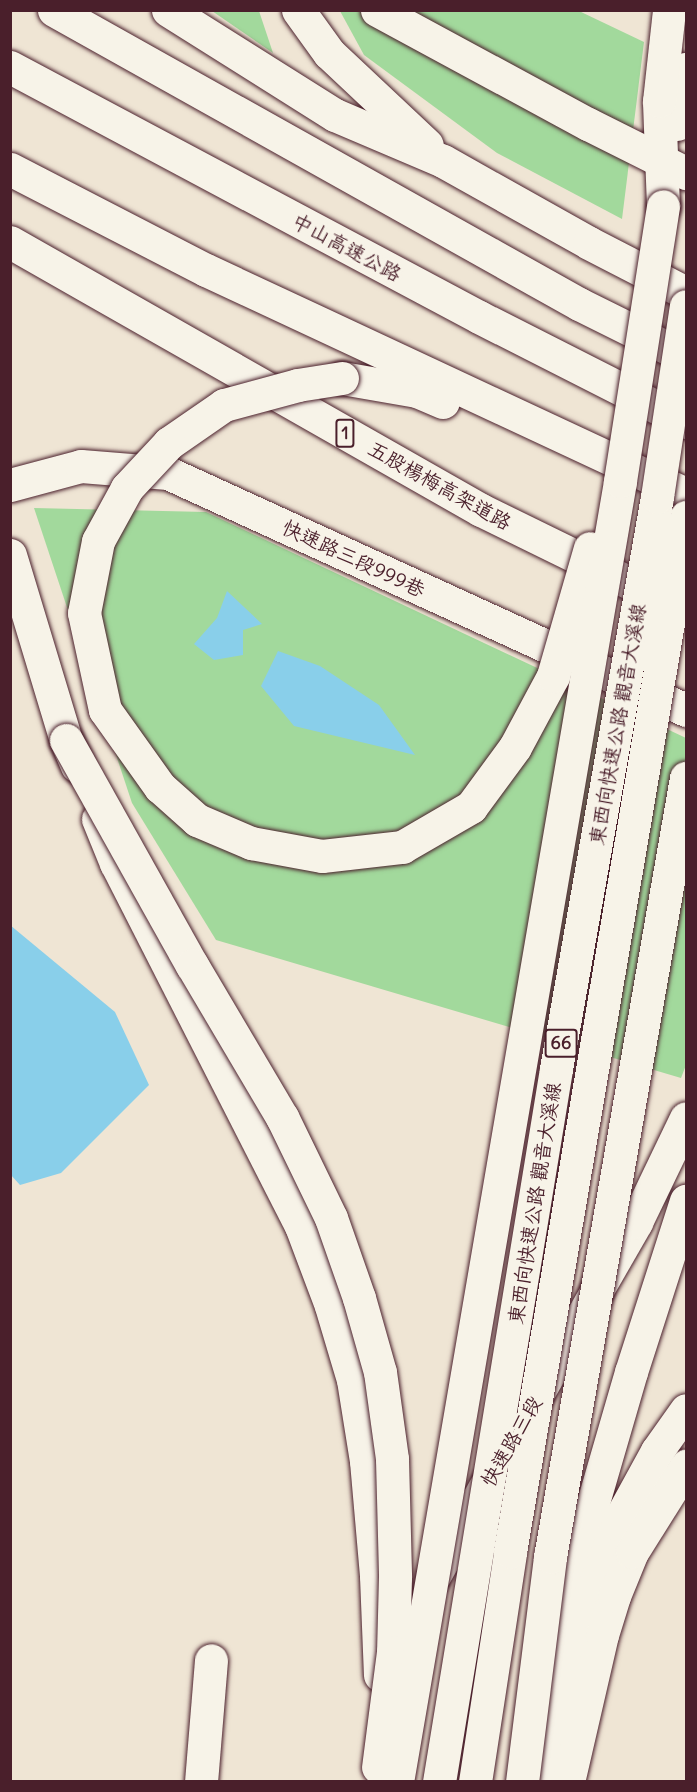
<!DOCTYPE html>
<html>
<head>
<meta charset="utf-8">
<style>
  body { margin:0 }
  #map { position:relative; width:697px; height:1792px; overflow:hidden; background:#efe5d4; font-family:Delius,"LXGW WenKai TC",sans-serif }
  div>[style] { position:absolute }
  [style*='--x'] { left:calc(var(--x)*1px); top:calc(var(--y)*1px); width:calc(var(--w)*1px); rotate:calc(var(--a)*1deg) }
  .green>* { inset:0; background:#a2d99c }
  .water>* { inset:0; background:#89cfea }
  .roads { filter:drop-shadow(0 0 2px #4a1f2b) drop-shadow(0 0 2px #4a1f2b) }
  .minor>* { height:33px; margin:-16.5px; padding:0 16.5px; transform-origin:16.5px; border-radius:16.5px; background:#f7f3e8 }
  .highway>* { height:33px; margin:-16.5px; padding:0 16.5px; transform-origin:16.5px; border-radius:16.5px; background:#f7f3e8 }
  .bridges { filter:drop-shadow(0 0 2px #4a1f2b) drop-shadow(0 0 2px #4a1f2b) }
  .highway-bridge>* { height:33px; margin:-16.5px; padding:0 16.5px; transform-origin:16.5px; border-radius:16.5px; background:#f7f3e8 }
  span { translate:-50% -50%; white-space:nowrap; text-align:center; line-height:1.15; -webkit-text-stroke:6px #f7f3e8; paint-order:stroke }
  .shield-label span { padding:2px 4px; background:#f7f3e8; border:2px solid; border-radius:4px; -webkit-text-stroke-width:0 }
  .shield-label { font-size:18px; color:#4a1f2b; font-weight:700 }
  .street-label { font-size:20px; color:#4a1f2b }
  .frame { position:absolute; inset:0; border:12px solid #4a1f2b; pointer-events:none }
</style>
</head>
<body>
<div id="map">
  <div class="green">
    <div style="clip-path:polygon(212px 11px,259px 11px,273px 53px)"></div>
    <div style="clip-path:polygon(340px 11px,579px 11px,644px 42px,622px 219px,497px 153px,364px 55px)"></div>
    <div style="clip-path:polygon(34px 508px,206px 512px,686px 738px,686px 1065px,681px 1078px,216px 940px,132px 803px)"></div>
  </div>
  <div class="water">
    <div style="clip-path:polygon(227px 591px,262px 624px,243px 630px,243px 655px,214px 660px,194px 644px,217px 618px)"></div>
    <div style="clip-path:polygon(278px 651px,320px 666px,379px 705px,415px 755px,294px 726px,261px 686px)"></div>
    <div style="clip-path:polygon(10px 925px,115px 1012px,149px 1085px,61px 1173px,20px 1185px,10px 1174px)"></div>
  </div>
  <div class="roads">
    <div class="minor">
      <div style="--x:10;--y:485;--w:73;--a:-15"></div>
      <div style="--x:81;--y:466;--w:87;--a:4.6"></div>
      <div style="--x:168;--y:473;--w:570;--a:24.59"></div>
      <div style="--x:539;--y:1391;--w:195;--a:-60.1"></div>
      <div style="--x:636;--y:1222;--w:115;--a:-64.3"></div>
      <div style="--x:434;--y:1576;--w:107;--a:-60.3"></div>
      <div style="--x:545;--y:1681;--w:174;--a:-75"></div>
      <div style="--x:590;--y:1513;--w:147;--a:-73.8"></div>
      <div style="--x:631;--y:1372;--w:180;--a:-72.2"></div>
      <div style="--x:201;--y:1782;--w:122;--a:-85.3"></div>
    </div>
    <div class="highway">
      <div style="--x:54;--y:10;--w:602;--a:29.25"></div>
      <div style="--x:579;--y:304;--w:119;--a:26.4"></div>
      <div style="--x:168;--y:10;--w:197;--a:32.2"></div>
      <div style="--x:335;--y:115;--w:117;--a:23.1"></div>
      <div style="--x:443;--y:161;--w:167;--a:29.3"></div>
      <div style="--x:589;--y:243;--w:109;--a:27.3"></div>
      <div style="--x:298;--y:10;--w:53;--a:54.2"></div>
      <div style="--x:329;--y:53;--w:134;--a:43.2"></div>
      <div style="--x:377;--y:10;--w:240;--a:28.4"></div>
      <div style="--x:588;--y:124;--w:110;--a:26.6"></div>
      <div style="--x:10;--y:67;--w:531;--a:28.06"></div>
      <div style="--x:479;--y:317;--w:232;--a:26.9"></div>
      <div style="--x:677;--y:124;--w:56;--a:-80.7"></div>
      <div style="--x:10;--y:169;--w:220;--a:27.3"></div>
      <div style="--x:206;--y:270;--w:530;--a:25.02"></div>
      <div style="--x:663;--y:206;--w:105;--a:-92.2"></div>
      <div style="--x:659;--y:101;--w:92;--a:-83.7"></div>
      <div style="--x:10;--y:242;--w:542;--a:29.64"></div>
      <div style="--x:481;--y:510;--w:207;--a:26.1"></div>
      <div style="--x:342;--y:378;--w:76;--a:9.8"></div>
      <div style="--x:417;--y:391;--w:28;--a:23"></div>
      <div style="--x:10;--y:555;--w:193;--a:73.2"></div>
      <div style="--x:66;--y:740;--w:28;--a:67"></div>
      <div style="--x:98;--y:819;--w:48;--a:67.8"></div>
      <div style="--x:116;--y:863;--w:407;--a:63"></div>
      <div style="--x:301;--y:1226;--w:85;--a:69.4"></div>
      <div style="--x:331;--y:1306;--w:77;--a:73.4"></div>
      <div style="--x:353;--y:1380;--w:82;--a:80.9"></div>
      <div style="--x:366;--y:1461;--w:115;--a:85"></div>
      <div style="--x:376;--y:1576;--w:99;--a:87.7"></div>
      <div style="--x:543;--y:1782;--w:176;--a:-76.5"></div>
      <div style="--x:584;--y:1611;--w:93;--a:-69.2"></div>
      <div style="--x:617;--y:1524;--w:83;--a:-61.3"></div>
      <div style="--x:657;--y:1451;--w:50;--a:-54.7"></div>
      <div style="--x:568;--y:1782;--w:151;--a:-77"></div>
      <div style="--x:602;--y:1635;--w:41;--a:-72.9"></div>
      <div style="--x:614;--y:1596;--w:48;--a:-67.8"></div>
      <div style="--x:632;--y:1552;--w:102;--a:-57.9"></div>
    </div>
  </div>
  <div class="bridges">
    <div class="highway-bridge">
      <div style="--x:342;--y:378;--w:45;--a:171"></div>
      <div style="--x:298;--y:385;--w:77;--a:164.9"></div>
      <div style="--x:224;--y:405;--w:67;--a:145.4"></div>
      <div style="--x:169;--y:443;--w:62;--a:133"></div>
      <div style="--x:127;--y:488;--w:60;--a:118.7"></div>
      <div style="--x:98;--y:541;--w:73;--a:101"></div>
      <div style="--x:84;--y:613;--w:99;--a:77.8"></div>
      <div style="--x:105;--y:710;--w:95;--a:54.5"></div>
      <div style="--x:160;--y:787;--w:50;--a:41.7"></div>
      <div style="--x:197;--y:820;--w:59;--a:23.1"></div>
      <div style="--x:251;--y:843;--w:72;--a:10.4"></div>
      <div style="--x:322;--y:856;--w:81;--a:-6.4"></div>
      <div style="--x:402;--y:847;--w:80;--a:-30.1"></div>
      <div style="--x:471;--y:807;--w:74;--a:-53.7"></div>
      <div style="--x:515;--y:747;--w:81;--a:-61.8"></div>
      <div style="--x:553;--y:676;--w:133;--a:-73.9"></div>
      <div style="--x:66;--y:740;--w:258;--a:60.8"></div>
      <div style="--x:192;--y:965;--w:177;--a:59.4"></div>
      <div style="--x:282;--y:1117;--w:112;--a:64.1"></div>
      <div style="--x:331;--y:1218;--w:85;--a:70.7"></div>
      <div style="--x:359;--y:1298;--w:77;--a:74.2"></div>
      <div style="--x:380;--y:1372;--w:88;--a:82.1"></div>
      <div style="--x:392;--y:1459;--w:118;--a:88.5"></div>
      <div style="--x:395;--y:1577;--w:75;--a:91.5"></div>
      <div style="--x:393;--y:1652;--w:116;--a:97.4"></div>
      <div style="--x:397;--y:1782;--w:1320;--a:-80.27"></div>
      <div style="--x:620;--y:481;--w:278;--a:-81.1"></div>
      <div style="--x:439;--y:1782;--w:723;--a:-80.68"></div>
      <div style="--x:556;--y:1069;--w:581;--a:-79.99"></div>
      <div style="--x:657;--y:497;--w:193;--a:-81.4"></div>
      <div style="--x:475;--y:1782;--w:233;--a:-81.3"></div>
      <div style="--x:510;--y:1552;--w:1050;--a:-80.35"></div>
      <div style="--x:522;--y:1782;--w:227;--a:-82.9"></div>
      <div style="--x:550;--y:1557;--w:791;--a:-80.1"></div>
    </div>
  </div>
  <div class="shield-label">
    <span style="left:345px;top:433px">1</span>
    <span style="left:561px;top:1043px">66</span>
  </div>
  <div class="street-label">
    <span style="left:347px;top:247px;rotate:28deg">中山高速公路</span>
    <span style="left:440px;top:485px;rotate:29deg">五股楊梅高架道路</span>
    <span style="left:354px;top:558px;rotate:25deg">快速路三段999巷</span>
    <span style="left:617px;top:724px;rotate:-80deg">東西向快速公路 觀音大溪線</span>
    <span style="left:534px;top:1203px;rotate:-81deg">東西向快速公路 觀音大溪線</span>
    <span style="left:511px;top:1441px;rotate:-60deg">快速路三段</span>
  </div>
  <div class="frame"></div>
</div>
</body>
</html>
